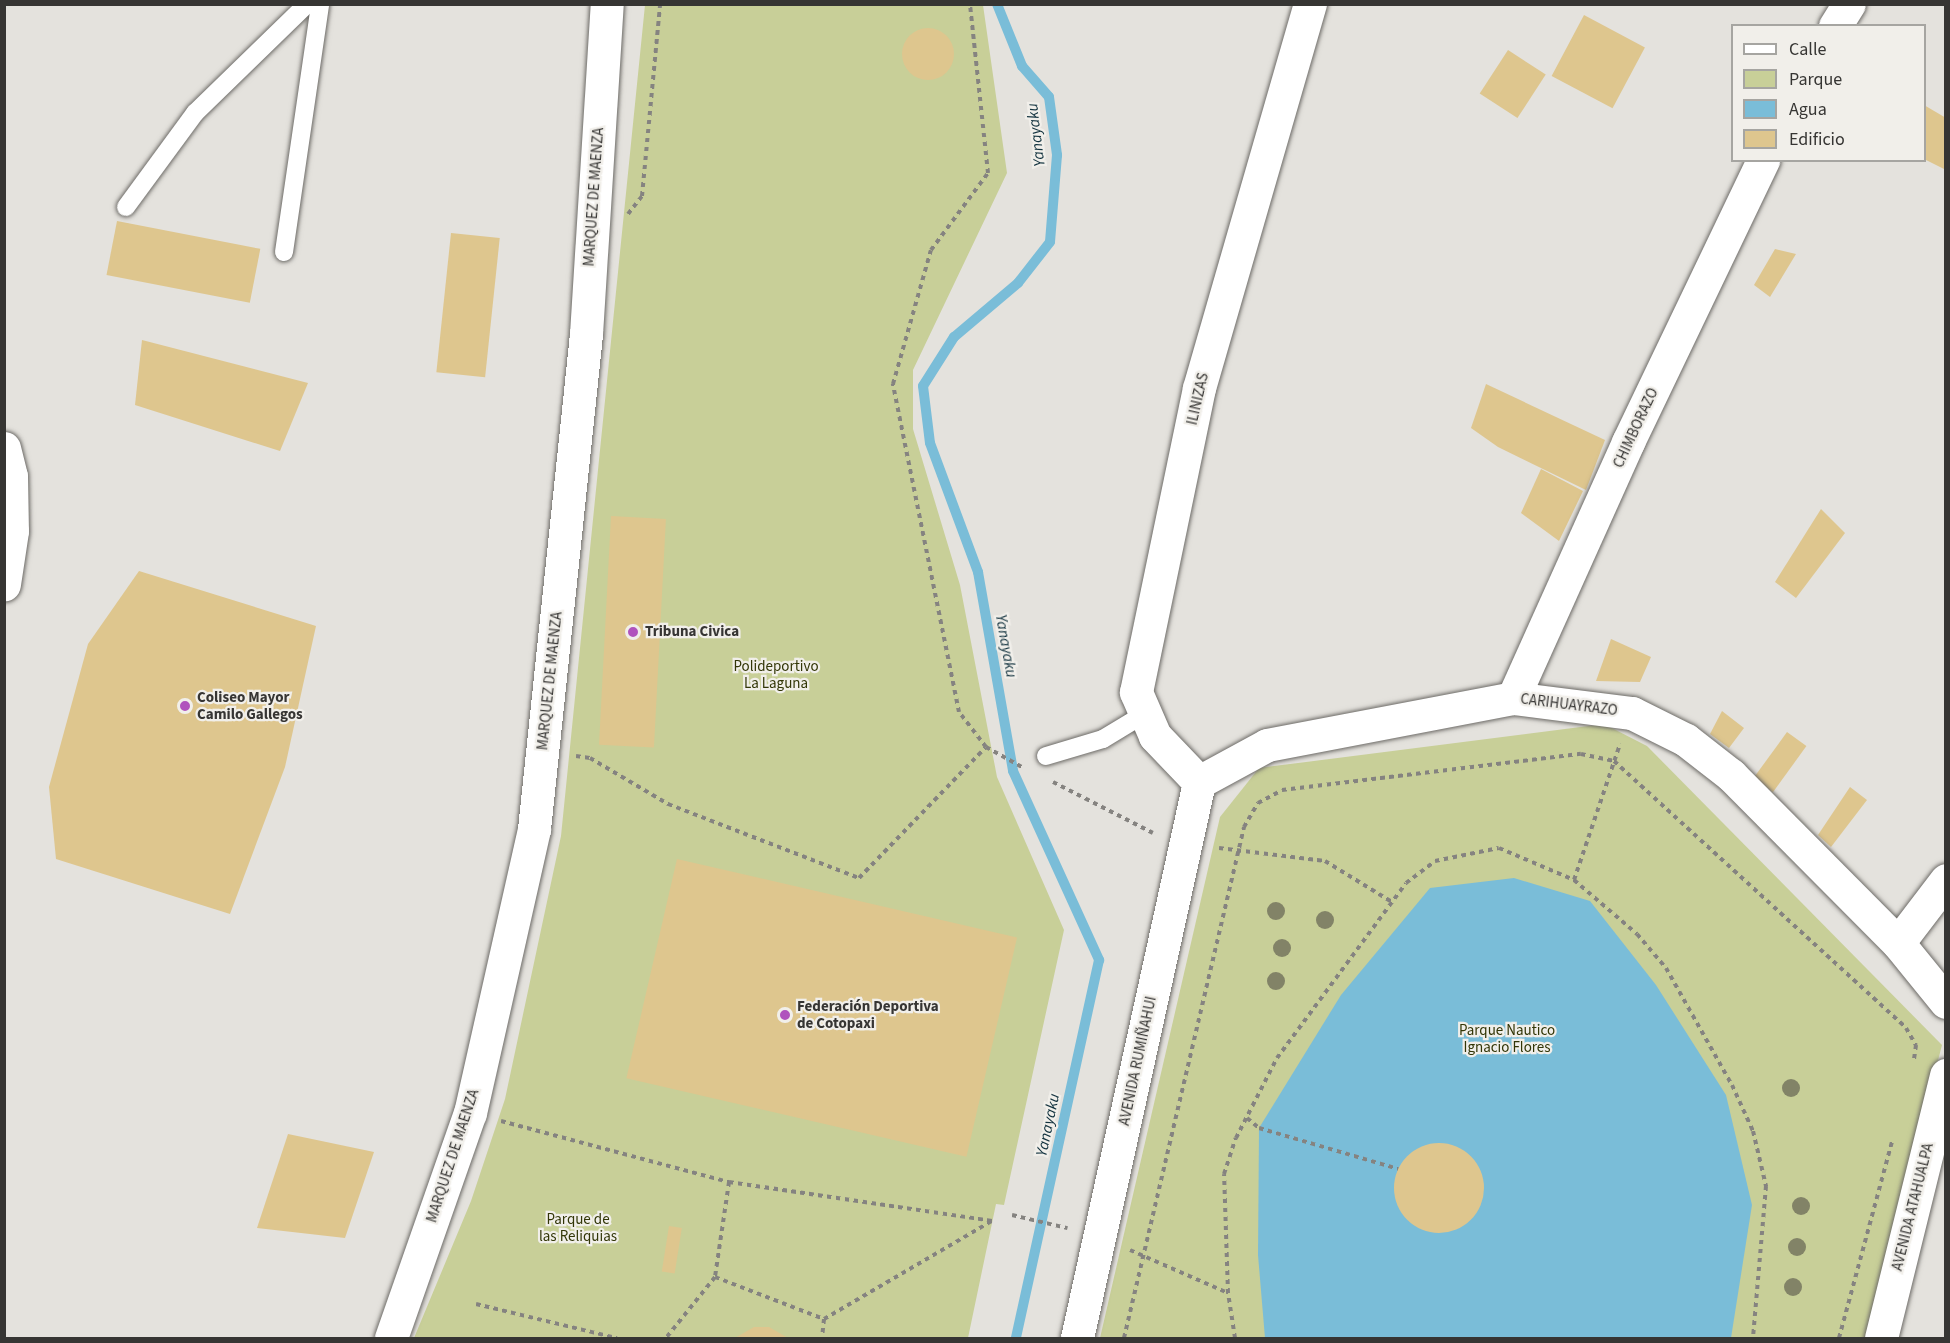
<!DOCTYPE html>
<html>
<head>
<meta charset="utf-8">
<style>
  body { margin:0 }
  #map { position:relative; width:1950px; height:1343px; overflow:hidden; background:#e4e2dd; font-family:"Source Sans 3",sans-serif }
  div>[style] { position:absolute }
  [style*='--x'] { left:calc(var(--x)*1px); top:calc(var(--y)*1px); width:calc(var(--w)*1px); rotate:calc(var(--a)*1deg) }
  .green>* { inset:0; background:#c8cf98 }
  .water>* { inset:0; background:#7abdd8 }
  .stream>* { height:10px; margin:-5px; padding:0 5px; transform-origin:5px; border-radius:5px; background:#7abdd8 }
  .building>* { inset:0; background:#dec68e; transform-origin:0 0 }
  .round { border-radius:50% }
  .path>* { height:4px; margin-top:-2px; transform-origin:0; background:repeating-linear-gradient(90deg,#858380 0 4.5px,transparent 0 9px) }
  .roads { filter:drop-shadow(0 0 2px #6d6b67) drop-shadow(0 0 2px #6d6b67) }
  .lane>* { height:18px; margin:-9px; padding:0 9px; transform-origin:9px; border-radius:9px; background:#fff }
  .street>* { height:33px; margin:-16.5px; padding:0 16.5px; transform-origin:16.5px; border-radius:16.5px; background:#fff }
  .secondary>* { height:33px; margin:-16.5px; padding:0 16.5px; transform-origin:16.5px; border-radius:16.5px; background:#fff }
  .trees>* { width:18px; height:18px; margin:-9px; border-radius:50%; background:#828367 }
  .dots>* { width:16px; height:16px; translate:-50% -50%; box-sizing:border-box; border:3px solid #f1efea; border-radius:50% }
  span { translate:-50% -50%; white-space:nowrap; text-align:center; line-height:1.15; -webkit-text-stroke:4.5px #f1efea; paint-order:stroke }
  .street-label { font-size:15px; color:#363533 }
  .poi-label { font-size:15px; color:#363533; font-weight:700 }
  .left { translate:0 -50%; text-align:left }
  .park-label { font-size:15px; color:#323607 }
  .water-label { font-size:16px; color:#12323e; font-style:italic }
  .frame { position:absolute; inset:0; border:6px solid #363533; pointer-events:none }
  .legend { position:absolute; left:1731px; top:24px; width:195px; height:138px; box-sizing:border-box; background:#f1efea; border:2px solid #a6a5a1; margin:0; padding:8px 10px; list-style:none; font-size:18px; color:#363533 }
  .legend li { display:flex; align-items:center; gap:12px; height:30px }
  .legend b { width:30px; border:2px solid #a6a5a1 }
</style>
</head>
<body>
<div id="map">
  <div class="green">
    <div style="clip-path:polygon(645px 5px,983px 5px,1007px 173px,913px 370px,913px 429px,960px 585px,997px 777px,1064px 930px,1004px 1205px,996px 1204px,968px 1338px,414px 1338px,471px 1201px,505px 1099px,561px 836px)"></div>
    <div style="clip-path:polygon(1604px 724px,1647px 746px,1942px 1045px,1866px 1338px,1100px 1338px,1220px 817px,1259px 768px)"></div>
  </div>
  <div class="water">
    <div style="clip-path:polygon(1514px 878px,1590px 901px,1656px 985px,1726px 1095px,1752px 1205px,1731px 1338px,1265px 1338px,1258px 1255px,1259px 1128px,1341px 995px,1430px 888px)"></div>
  </div>
  <div class="stream">
    <div style="--x:997;--y:4;--w:67;--a:68"></div>
    <div style="--x:1022;--y:66;--w:41;--a:48.9"></div>
    <div style="--x:1049;--y:97;--w:59;--a:82.1"></div>
    <div style="--x:1057;--y:155;--w:87;--a:94.6"></div>
    <div style="--x:1050;--y:242;--w:52;--a:128"></div>
    <div style="--x:1018;--y:283;--w:84;--a:139.8"></div>
    <div style="--x:954;--y:337;--w:58;--a:122.3"></div>
    <div style="--x:923;--y:386;--w:57;--a:83"></div>
    <div style="--x:930;--y:443;--w:138;--a:69.6"></div>
    <div style="--x:978;--y:572;--w:202;--a:80"></div>
    <div style="--x:1013;--y:771;--w:208;--a:65.5"></div>
    <div style="--x:1099;--y:960;--w:387;--a:102.4"></div>
  </div>
  <div class="building">
    <div style="left:1584px;top:15px;width:69px;height:69px;rotate:28deg"></div>
    <div class="round" style="left:902px;top:28px;width:52px;height:52px"></div>
    <div style="left:1508px;top:50px;width:45px;height:52px;rotate:33deg"></div>
    <div style="clip-path:polygon(1924px 105px,1946px 118px,1946px 170px,1924px 159px)"></div>
    <div style="left:117px;top:221px;width:146px;height:55px;rotate:11deg"></div>
    <div style="left:451px;top:233px;width:49px;height:140px;rotate:6deg"></div>
    <div style="clip-path:polygon(1775px 249px,1796px 254px,1770px 297px,1754px 285px)"></div>
    <div style="clip-path:polygon(142px 340px,308px 383px,280px 451px,135px 405px)"></div>
    <div style="clip-path:polygon(1486px 384px,1605px 440px,1586px 490px,1498px 447px,1471px 428px)"></div>
    <div style="clip-path:polygon(1541px 469px,1583px 491px,1559px 541px,1521px 513px)"></div>
    <div style="clip-path:polygon(1821px 509px,1845px 533px,1796px 598px,1775px 582px)"></div>
    <div style="left:611px;top:516px;width:55px;height:229px;rotate:3deg"></div>
    <div style="clip-path:polygon(139px 571px,316px 626px,285px 767px,230px 914px,56px 859px,49px 787px,88px 644px)"></div>
    <div style="clip-path:polygon(1611px 639px,1651px 657px,1640px 682px,1596px 681px)"></div>
    <div style="clip-path:polygon(1722px 711px,1744px 728px,1729px 748px,1710px 734px)"></div>
    <div style="left:1787px;top:732px;width:24px;height:57px;rotate:36deg"></div>
    <div style="clip-path:polygon(1850px 787px,1867px 800px,1831px 847px,1818px 835px)"></div>
    <div style="left:677px;top:859px;width:349px;height:225px;rotate:13deg"></div>
    <div style="clip-path:polygon(288px 1134px,374px 1152px,345px 1238px,257px 1228px)"></div>
    <div class="round" style="left:1394px;top:1143px;width:90px;height:90px"></div>
    <div style="left:669px;top:1226px;width:13px;height:46px;rotate:9deg"></div>
    <div style="clip-path:polygon(754px 1327px,769px 1327px,788px 1338px,735px 1338px)"></div>
  </div>
  <div class="path">
    <div style="--x:628;--y:214;--w:23;--a:-52"></div>
    <div style="--x:642;--y:196;--w:193;--a:-84.6"></div>
    <div style="--x:986;--y:747;--w:41;--a:29.1"></div>
    <div style="--x:576;--y:756;--w:14;--a:8"></div>
    <div style="--x:590;--y:758;--w:91;--a:30.5"></div>
    <div style="--x:668;--y:804;--w:205;--a:21.2"></div>
    <div style="--x:859;--y:878;--w:182;--a:-45.9"></div>
    <div style="--x:986;--y:747;--w:44;--a:-127.6"></div>
    <div style="--x:959;--y:712;--w:335;--a:-101.4"></div>
    <div style="--x:893;--y:384;--w:139;--a:-74.2"></div>
    <div style="--x:931;--y:250;--w:96;--a:-53.5"></div>
    <div style="--x:988;--y:173;--w:170;--a:-96.1"></div>
    <div style="--x:1053;--y:782;--w:112;--a:27"></div>
    <div style="--x:1219;--y:848;--w:107;--a:7"></div>
    <div style="--x:1325;--y:861;--w:79;--a:31.5"></div>
    <div style="--x:1574;--y:880;--w:144;--a:-71.3"></div>
    <div style="--x:1247;--y:1118;--w:16;--a:40"></div>
    <div style="--x:1259;--y:1128;--w:145;--a:16.4"></div>
    <div style="--x:501;--y:1121;--w:236;--a:15"></div>
    <div style="--x:729;--y:1182;--w:96;--a:98.4"></div>
    <div style="--x:715;--y:1277;--w:78;--a:128.8"></div>
    <div style="--x:729;--y:1182;--w:266;--a:8.4"></div>
    <div style="--x:1012;--y:1215;--w:57;--a:13.3"></div>
    <div style="--x:1130;--y:1250;--w:107;--a:23.7"></div>
    <div style="--x:715;--y:1277;--w:117;--a:21.1"></div>
    <div style="--x:824;--y:1319;--w:19;--a:96"></div>
    <div style="--x:476;--y:1304;--w:145;--a:13.6"></div>
    <div style="--x:824;--y:1319;--w:194;--a:-30.3"></div>
    <div style="--x:1124;--y:1338;--w:525;--a:-76.78"></div>
    <div style="--x:1244;--y:827;--w:28;--a:-60"></div>
    <div style="--x:1258;--y:803;--w:27;--a:-28"></div>
    <div style="--x:1282;--y:790;--w:301;--a:-6.9"></div>
    <div style="--x:1581;--y:754;--w:34;--a:12"></div>
    <div style="--x:1614;--y:761;--w:396;--a:42.4"></div>
    <div style="--x:1906;--y:1028;--w:20;--a:60"></div>
    <div style="--x:1916;--y:1045;--w:14;--a:98"></div>
    <div style="--x:1235;--y:1338;--w:46;--a:-98.8"></div>
    <div style="--x:1228;--y:1293;--w:119;--a:-91.9"></div>
    <div style="--x:1224;--y:1174;--w:38;--a:-72"></div>
    <div style="--x:1236;--y:1138;--w:90;--a:-62.9"></div>
    <div style="--x:1277;--y:1058;--w:217;--a:-53.6"></div>
    <div style="--x:1406;--y:883;--w:36;--a:-37"></div>
    <div style="--x:1435;--y:861;--w:65;--a:-11.5"></div>
    <div style="--x:1499;--y:848;--w:82;--a:23.1"></div>
    <div style="--x:1574;--y:880;--w:83;--a:40.6"></div>
    <div style="--x:1637;--y:934;--w:45;--a:49.5"></div>
    <div style="--x:1666;--y:968;--w:134;--a:60.6"></div>
    <div style="--x:1732;--y:1085;--w:51;--a:65.5"></div>
    <div style="--x:1753;--y:1131;--w:57;--a:76.7"></div>
    <div style="--x:1766;--y:1186;--w:153;--a:94.9"></div>
    <div style="--x:1839;--y:1338;--w:203;--a:-74.9"></div>
  </div>
  <div class="roads">
    <div class="lane">
      <div style="--x:126;--y:207;--w:117;--a:-53.7"></div>
      <div style="--x:195;--y:113;--w:156;--a:-44.2"></div>
      <div style="--x:284;--y:252;--w:251;--a:-81.7"></div>
      <div style="--x:1046;--y:756;--w:59;--a:-16.6"></div>
      <div style="--x:1103;--y:739;--w:50;--a:-31.2"></div>
    </div>
    <div class="street">
      <div style="--x:1835;--y:26;--w:26;--a:-58"></div>
      <div style="--x:4;--y:448;--w:29;--a:76"></div>
      <div style="--x:11;--y:476;--w:55;--a:89"></div>
      <div style="--x:12;--y:531;--w:54;--a:98.6"></div>
      <div style="--x:1513;--y:698;--w:281;--a:-65.8"></div>
      <div style="--x:1628;--y:442;--w:313;--a:-64.4"></div>
      <div style="--x:1199;--y:782;--w:77;--a:-28.6"></div>
      <div style="--x:1267;--y:745;--w:250;--a:-10.8"></div>
      <div style="--x:1513;--y:698;--w:120;--a:7.2"></div>
      <div style="--x:1632;--y:713;--w:60;--a:26.6"></div>
      <div style="--x:1686;--y:740;--w:57;--a:37.9"></div>
      <div style="--x:1731;--y:775;--w:237;--a:45.2"></div>
      <div style="--x:1898;--y:943;--w:76;--a:50.9"></div>
      <div style="--x:1199;--y:782;--w:64;--a:-133.7"></div>
      <div style="--x:1155;--y:736;--w:48;--a:-113.4"></div>
      <div style="--x:1136;--y:692;--w:310;--a:-78.3"></div>
      <div style="--x:1199;--y:388;--w:400;--a:-73.9"></div>
      <div style="--x:1898;--y:943;--w:79;--a:-52.7"></div>
      <div style="--x:1077;--y:1338;--w:569;--a:-77.62"></div>
      <div style="--x:1881;--y:1338;--w:271;--a:-76.1"></div>
    </div>
    <div class="secondary">
      <div style="--x:391;--y:1338;--w:238;--a:-70.7"></div>
      <div style="--x:470;--y:1113;--w:291;--a:-77.3"></div>
      <div style="--x:534;--y:829;--w:498;--a:-84"></div>
      <div style="--x:586;--y:334;--w:331;--a:-86.4"></div>
    </div>
  </div>
  <div class="trees">
    <div style="left:1276px;top:911px"></div>
    <div style="left:1325px;top:920px"></div>
    <div style="left:1282px;top:948px"></div>
    <div style="left:1276px;top:981px"></div>
    <div style="left:1791px;top:1088px"></div>
    <div style="left:1801px;top:1206px"></div>
    <div style="left:1797px;top:1247px"></div>
    <div style="left:1793px;top:1287px"></div>
  </div>
  <div class="dots">
    <div style="left:633px;top:632px;background:#b053bd"></div>
    <div style="left:185px;top:706px;background:#b053bd"></div>
    <div style="left:785px;top:1015px;background:#b053bd"></div>
  </div>
  <div class="street-label">
    <span style="left:594px;top:197px;rotate:-86deg">MARQUEZ DE MAENZA</span>
    <span style="left:1198px;top:399px;rotate:-77deg">ILINIZAS</span>
    <span style="left:1636px;top:428px;rotate:-65deg">CHIMBORAZO</span>
    <span style="left:550px;top:681px;rotate:-84deg">MARQUEZ DE MAENZA</span>
    <span style="left:1569px;top:705px;rotate:7deg">CARIHUAYRAZO</span>
    <span style="left:1138px;top:1061px;rotate:-78deg">AVENIDA RUMIÑAHUI</span>
    <span style="left:453px;top:1156px;rotate:-72deg">MARQUEZ DE MAENZA</span>
    <span style="left:1913px;top:1207px;rotate:-76deg">AVENIDA ATAHUALPA</span>
  </div>
  <div class="poi-label">
    <span class="left" style="left:645px;top:632px">Tribuna Civica</span>
    <span class="left" style="left:197px;top:706px">Coliseo Mayor<br>Camilo Gallegos</span>
    <span class="left" style="left:797px;top:1015px">Federación Deportiva<br>de Cotopaxi</span>
  </div>
  <div class="park-label">
    <span style="left:776px;top:675px">Polideportivo<br>La Laguna</span>
    <span style="left:1507px;top:1039px">Parque Nautico<br>Ignacio Flores</span>
    <span style="left:578px;top:1228px">Parque de<br>las Reliquias</span>
  </div>
  <div class="water-label">
    <span style="left:1036px;top:135px;rotate:-97deg">Yanayaku</span>
    <span style="left:1006px;top:646px;rotate:80deg">Yanayaku</span>
    <span style="left:1048px;top:1125px;rotate:-78deg">Yanayaku</span>
  </div>
  <div class="frame"></div>
  <ul class="legend">
  <li><b style="height:8px;background:#fff"></b>Calle</li>
  <li><b style="height:16px;background:#c8cf98"></b>Parque</li>
  <li><b style="height:16px;background:#7abdd8"></b>Agua</li>
  <li><b style="height:16px;background:#dec68e"></b>Edificio</li>
  </ul>
</div>
</body>
</html>
